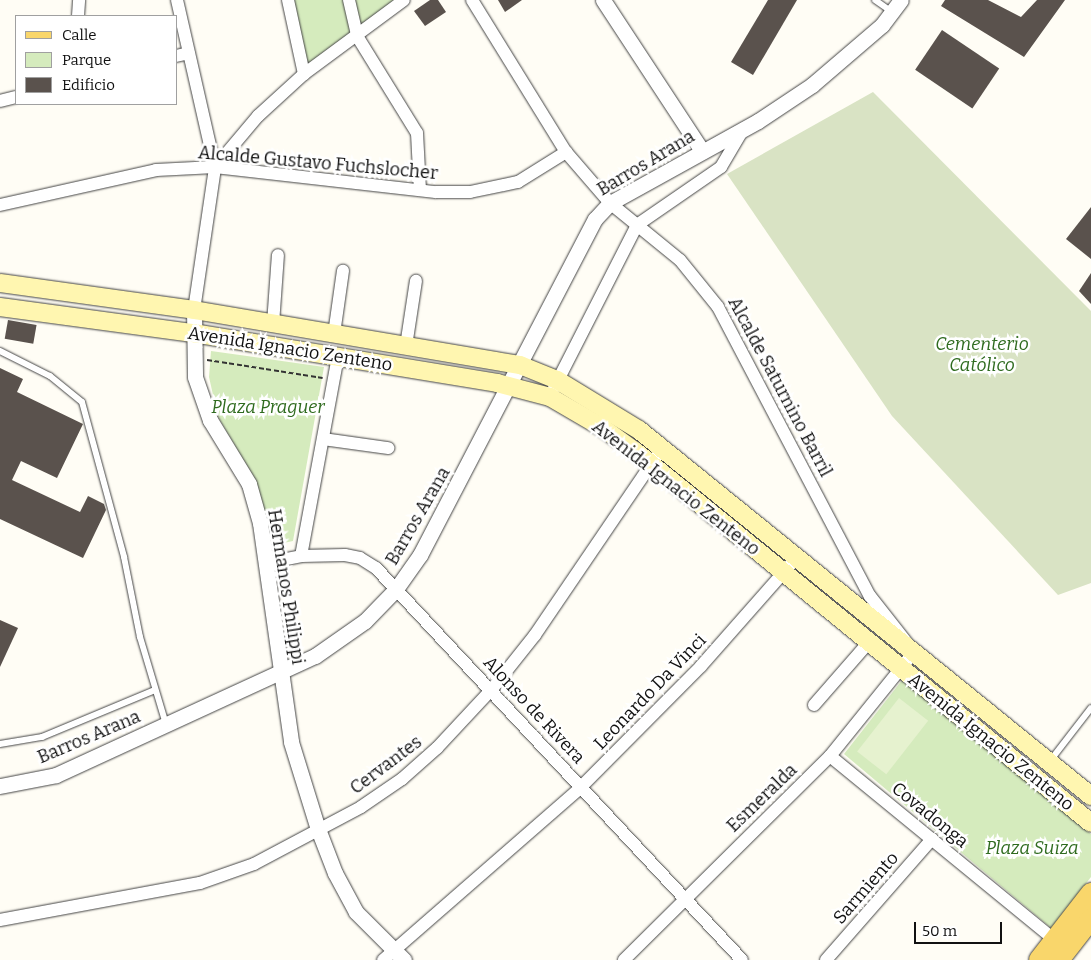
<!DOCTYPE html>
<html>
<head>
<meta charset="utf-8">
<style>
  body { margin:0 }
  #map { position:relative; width:1091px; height:960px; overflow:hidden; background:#fffdf5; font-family:Bitter,serif }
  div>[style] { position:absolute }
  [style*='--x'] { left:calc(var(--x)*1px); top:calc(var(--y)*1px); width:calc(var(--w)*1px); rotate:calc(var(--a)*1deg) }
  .green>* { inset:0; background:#d5ebbd }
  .cemetery>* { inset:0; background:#d9e3c4 }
  .pitch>* { inset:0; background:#e6f2cf; transform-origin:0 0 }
  .building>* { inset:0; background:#5a524d; transform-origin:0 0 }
  .path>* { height:2px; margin-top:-1px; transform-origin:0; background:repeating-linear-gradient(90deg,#333 0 5px,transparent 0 7.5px) }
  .roads { filter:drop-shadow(0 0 1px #444) drop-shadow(0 0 1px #444) }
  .service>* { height:6px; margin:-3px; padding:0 3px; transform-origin:3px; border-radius:3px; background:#fff }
  .minor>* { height:12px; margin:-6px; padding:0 6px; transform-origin:6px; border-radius:6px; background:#fff }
  .tertiary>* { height:15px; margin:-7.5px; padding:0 7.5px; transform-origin:7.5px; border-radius:7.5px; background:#fff }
  .secondary>* { height:18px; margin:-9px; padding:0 9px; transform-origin:9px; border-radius:9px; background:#fff6b0 }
  .primary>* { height:20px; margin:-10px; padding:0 10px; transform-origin:10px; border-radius:10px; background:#f9d66b }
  span { translate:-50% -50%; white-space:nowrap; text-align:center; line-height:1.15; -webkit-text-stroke:5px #fff; paint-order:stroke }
  .street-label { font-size:18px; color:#111 }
  .park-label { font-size:18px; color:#2f6b1f; font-style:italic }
  .legend { position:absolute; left:15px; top:15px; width:162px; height:90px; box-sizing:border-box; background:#fff; border:1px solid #a0a0a0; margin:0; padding:6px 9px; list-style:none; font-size:15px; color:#111 }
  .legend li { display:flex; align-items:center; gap:10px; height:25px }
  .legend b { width:25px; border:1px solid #a0a0a0 }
  .scale { position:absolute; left:914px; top:922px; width:88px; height:22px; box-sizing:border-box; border:2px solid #111; border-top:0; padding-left:6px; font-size:15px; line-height:18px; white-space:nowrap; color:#111; -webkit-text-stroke:4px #fff; paint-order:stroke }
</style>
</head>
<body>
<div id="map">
  <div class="green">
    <div style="clip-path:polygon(291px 0,345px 0,353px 35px,309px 64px,303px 59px)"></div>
    <div style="clip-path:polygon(352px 0,397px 0,364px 25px,357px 25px)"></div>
    <div style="clip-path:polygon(211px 351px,324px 367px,293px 541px,274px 545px,256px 481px,218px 417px,209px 377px)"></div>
    <div style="clip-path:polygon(903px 679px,1091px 834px,1091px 877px,1051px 928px,844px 754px)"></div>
  </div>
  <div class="cemetery">
    <div style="clip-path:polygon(873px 92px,1091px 311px,1091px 583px,1058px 595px,892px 416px,727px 174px)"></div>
  </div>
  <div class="pitch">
    <div style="left:899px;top:698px;width:37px;height:68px;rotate:38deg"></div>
  </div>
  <div class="building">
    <div style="clip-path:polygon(430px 0,438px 0,446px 12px,425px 26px,414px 11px)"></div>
    <div style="clip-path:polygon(498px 0,522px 0,505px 12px)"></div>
    <div style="clip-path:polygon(768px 0,797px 0,753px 75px,731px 62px)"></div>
    <div style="clip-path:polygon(945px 0,988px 0,1021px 17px,1037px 0,1065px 0,1024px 57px,941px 6px)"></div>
    <div style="left:942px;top:30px;width:69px;height:48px;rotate:34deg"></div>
    <div style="clip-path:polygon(1091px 207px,1091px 259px,1066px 239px)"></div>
    <div style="clip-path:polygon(1091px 273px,1091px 304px,1079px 291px)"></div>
    <div style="left:8px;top:320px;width:29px;height:19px;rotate:10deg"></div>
    <div style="clip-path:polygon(0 368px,23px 379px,17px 392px,83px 424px,57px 478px,21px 461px,12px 480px,80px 512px,88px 496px,104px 504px,106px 510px,83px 558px,0 519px)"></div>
    <div style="clip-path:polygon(0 620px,18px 628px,0 667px)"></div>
  </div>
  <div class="path">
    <div style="--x:207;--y:360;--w:117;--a:8.8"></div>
  </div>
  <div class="roads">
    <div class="service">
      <div style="--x:875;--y:0;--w:19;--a:35"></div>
      <div style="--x:0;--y:351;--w:56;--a:26.6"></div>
      <div style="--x:50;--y:376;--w:41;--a:39.1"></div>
      <div style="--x:82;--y:402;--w:161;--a:74.8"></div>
      <div style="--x:124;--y:557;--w:82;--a:78.7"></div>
      <div style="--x:140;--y:637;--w:91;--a:73.4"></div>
      <div style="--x:0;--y:744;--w:43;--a:-9.5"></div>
      <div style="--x:42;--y:737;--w:122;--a:-22.6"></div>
      <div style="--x:1050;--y:761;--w:67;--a:-52.3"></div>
    </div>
    <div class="minor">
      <div style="--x:177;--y:0;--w:171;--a:77.2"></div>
      <div style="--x:288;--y:0;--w:76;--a:77.8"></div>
      <div style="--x:349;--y:0;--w:37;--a:77"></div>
      <div style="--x:357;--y:36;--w:114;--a:58.3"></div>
      <div style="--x:417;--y:133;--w:57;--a:87"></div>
      <div style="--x:472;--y:0;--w:179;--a:58.3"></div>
      <div style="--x:566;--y:152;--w:67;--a:49.2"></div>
      <div style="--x:610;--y:203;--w:90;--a:39.2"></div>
      <div style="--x:680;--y:260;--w:60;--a:51"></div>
      <div style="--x:718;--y:307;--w:327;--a:62.3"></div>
      <div style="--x:870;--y:596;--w:71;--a:51.8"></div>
      <div style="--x:914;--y:652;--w:134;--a:128.9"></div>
      <div style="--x:830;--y:756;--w:290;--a:135.3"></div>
      <div style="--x:78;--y:16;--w:16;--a:-86"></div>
      <div style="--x:176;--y:56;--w:13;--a:-13"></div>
      <div style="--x:0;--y:101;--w:16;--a:-14"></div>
      <div style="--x:0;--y:205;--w:160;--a:-12.6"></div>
      <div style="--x:156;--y:170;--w:59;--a:-2.9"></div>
      <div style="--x:215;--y:167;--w:222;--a:6.5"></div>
      <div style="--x:436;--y:192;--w:34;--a:0"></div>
      <div style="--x:470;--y:192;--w:49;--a:-11.8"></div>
      <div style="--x:518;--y:182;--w:57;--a:-32"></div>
      <div style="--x:194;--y:310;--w:145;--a:-81.6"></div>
      <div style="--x:215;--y:167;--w:67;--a:-49.9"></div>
      <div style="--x:258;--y:116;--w:62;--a:-42.4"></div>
      <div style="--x:304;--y:74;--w:124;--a:-36.5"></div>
      <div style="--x:273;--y:324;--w:69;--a:-85.9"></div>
      <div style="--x:334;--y:334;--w:64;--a:-81.9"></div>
      <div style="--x:406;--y:346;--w:66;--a:-81.3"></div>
      <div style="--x:554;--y:388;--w:183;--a:-63"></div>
      <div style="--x:637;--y:225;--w:102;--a:-34.6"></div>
      <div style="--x:721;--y:167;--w:45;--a:-59.5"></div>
      <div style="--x:323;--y:439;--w:66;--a:7.9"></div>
      <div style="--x:301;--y:556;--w:202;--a:-79.5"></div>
      <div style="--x:266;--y:563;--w:36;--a:-11"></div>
      <div style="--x:301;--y:556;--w:44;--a:-1.3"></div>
      <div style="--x:345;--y:555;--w:15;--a:11"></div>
      <div style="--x:360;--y:558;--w:19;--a:32"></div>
      <div style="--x:376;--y:568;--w:536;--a:46.96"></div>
      <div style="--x:814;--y:705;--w:84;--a:-48.9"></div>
      <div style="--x:830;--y:756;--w:291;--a:39.3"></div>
      <div style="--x:0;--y:920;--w:203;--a:-10.5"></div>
      <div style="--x:200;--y:883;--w:57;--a:-19.4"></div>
      <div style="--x:254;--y:864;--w:121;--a:-28"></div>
      <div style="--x:361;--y:807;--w:50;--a:-34.3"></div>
      <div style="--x:402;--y:779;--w:47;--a:-41.5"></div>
      <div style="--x:437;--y:748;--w:81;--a:-47"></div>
      <div style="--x:492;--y:689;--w:69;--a:-51.5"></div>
      <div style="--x:535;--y:635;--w:226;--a:-55.8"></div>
      <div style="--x:383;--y:960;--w:263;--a:-41.1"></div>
      <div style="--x:581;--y:787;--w:170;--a:-45.2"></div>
      <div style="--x:701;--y:666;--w:145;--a:-48.6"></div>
      <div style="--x:826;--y:960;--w:161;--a:-48.8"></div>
    </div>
    <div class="tertiary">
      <div style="--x:603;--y:0;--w:181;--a:56.7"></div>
      <div style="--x:194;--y:310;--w:67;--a:89.1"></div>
      <div style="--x:195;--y:377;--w:46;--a:70.8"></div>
      <div style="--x:210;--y:420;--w:75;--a:58.6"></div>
      <div style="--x:249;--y:484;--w:41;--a:74.2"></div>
      <div style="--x:260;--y:523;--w:221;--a:81.9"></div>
      <div style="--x:291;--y:742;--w:91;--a:72.8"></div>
      <div style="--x:318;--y:829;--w:47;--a:68.9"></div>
      <div style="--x:335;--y:873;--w:44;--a:61.7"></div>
      <div style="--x:356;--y:912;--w:68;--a:45"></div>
      <div style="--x:0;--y:786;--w:57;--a:-11.1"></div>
      <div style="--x:56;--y:775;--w:285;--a:-24.7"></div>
      <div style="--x:315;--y:656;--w:61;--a:-35"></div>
      <div style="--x:365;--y:621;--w:45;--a:-45.9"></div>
      <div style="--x:396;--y:589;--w:42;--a:-54.8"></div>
      <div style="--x:420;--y:555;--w:379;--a:-62.5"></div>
      <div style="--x:595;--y:219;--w:22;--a:-47"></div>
      <div style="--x:610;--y:203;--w:169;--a:-29"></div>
      <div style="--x:758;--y:121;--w:65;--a:-33.7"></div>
      <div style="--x:812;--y:85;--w:92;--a:-40.6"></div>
      <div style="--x:882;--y:25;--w:31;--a:-53"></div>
    </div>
    <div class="secondary">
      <div style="--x:0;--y:283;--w:196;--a:7.9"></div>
      <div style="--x:194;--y:310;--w:331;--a:9.6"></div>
      <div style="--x:520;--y:365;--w:40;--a:22"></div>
      <div style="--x:557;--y:380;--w:96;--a:31.4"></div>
      <div style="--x:639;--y:430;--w:582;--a:39"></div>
      <div style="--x:0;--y:307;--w:195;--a:7.7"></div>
      <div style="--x:193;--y:333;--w:308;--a:9.3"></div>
      <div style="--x:497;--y:383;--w:55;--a:14.8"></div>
      <div style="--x:550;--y:397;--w:61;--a:30.3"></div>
      <div style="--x:603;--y:428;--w:39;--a:36"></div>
      <div style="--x:635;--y:451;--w:588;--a:39.21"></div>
    </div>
    <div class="primary">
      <div style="--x:1039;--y:960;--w:85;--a:-52.2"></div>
      <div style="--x:1059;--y:960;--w:52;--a:-52"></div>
    </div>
  </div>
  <div class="street-label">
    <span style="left:318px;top:163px;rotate:5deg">Alcalde Gustavo Fuchslocher</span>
    <span style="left:646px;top:163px;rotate:-31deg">Barros Arana</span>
    <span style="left:290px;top:349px;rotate:9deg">Avenida Ignacio Zenteno</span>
    <span style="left:780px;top:387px;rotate:62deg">Alcalde Saturnino Barril</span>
    <span style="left:676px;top:488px;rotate:38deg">Avenida Ignacio Zenteno</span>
    <span style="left:418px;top:516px;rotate:-60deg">Barros Arana</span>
    <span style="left:286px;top:587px;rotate:81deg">Hermanos Philippi</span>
    <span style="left:650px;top:692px;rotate:-46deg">Leonardo Da Vinci</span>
    <span style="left:534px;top:710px;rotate:47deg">Alonso de Rivera</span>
    <span style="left:89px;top:737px;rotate:-23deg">Barros Arana</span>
    <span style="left:991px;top:742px;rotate:39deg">Avenida Ignacio Zenteno</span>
    <span style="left:386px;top:765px;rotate:-37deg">Cervantes</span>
    <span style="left:762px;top:798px;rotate:-44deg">Esmeralda</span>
    <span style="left:930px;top:815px;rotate:39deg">Covadonga</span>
    <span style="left:866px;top:888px;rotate:-49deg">Sarmiento</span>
  </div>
  <div class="park-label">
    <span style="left:982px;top:355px">Cementerio<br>Católico</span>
    <span style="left:268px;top:407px">Plaza Praguer</span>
    <span style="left:1032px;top:848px">Plaza Suiza</span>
  </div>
  <ul class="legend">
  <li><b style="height:6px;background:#f9d66b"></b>Calle</li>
  <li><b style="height:14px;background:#d5ebbd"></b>Parque</li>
  <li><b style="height:14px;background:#5a524d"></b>Edificio</li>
  </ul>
  <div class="scale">50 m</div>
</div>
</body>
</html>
